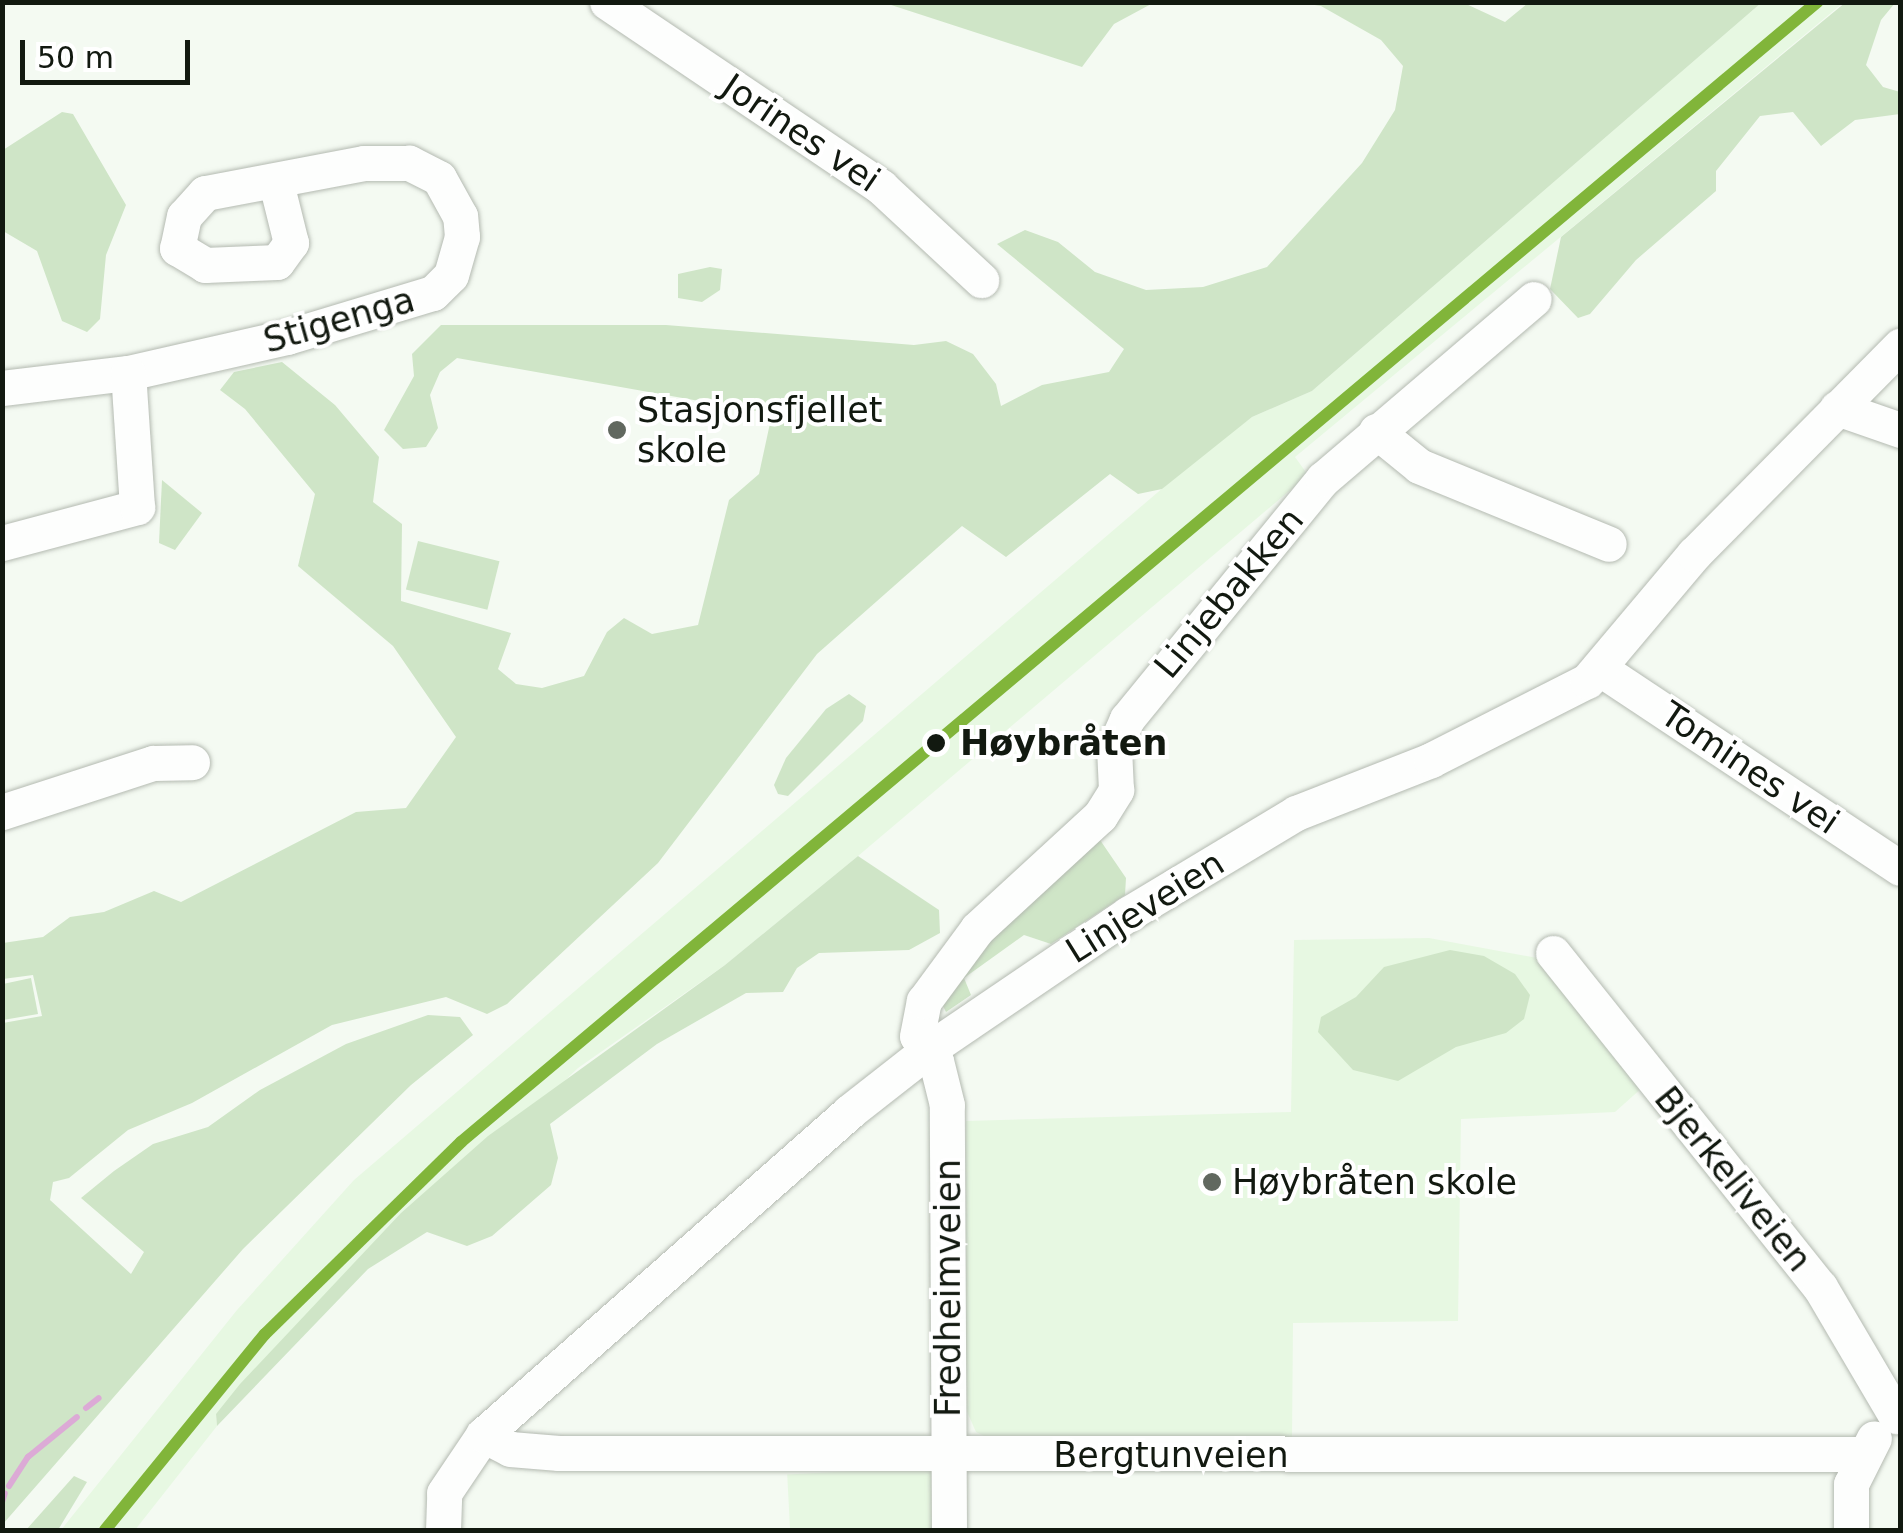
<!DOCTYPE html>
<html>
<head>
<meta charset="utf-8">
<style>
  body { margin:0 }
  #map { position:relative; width:1903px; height:1533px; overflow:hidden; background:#f4faf2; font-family:"DejaVu Sans",sans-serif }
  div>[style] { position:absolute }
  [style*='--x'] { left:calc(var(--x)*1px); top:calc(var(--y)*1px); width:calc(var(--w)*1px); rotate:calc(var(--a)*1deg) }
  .built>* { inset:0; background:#e7f8e2; transform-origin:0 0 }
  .green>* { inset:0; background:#cfe5c7; transform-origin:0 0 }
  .stream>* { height:6px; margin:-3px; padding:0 3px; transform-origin:3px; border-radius:3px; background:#dcaad6 }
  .roads { filter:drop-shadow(0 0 2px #b4bab1) drop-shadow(0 0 2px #b4bab1) }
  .minor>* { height:35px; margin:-17.5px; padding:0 17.5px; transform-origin:17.5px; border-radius:17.5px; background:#fdfefd }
  .rail-1>* { height:12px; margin:-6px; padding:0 6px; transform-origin:6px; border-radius:6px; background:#81b53a }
  .dots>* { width:28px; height:28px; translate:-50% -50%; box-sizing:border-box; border:5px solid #fff; border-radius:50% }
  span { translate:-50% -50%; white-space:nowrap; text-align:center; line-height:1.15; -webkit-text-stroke:8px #fff; paint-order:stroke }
  .street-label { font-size:35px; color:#121910 }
  .poi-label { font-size:35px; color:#121910 }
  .left { translate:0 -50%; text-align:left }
  .stop-label { font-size:35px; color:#121910; font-weight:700 }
  .frame { position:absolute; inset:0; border:5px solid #121910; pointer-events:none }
  .scale { position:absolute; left:20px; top:40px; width:170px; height:45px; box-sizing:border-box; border:5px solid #121910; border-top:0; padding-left:12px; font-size:30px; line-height:35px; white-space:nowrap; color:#121910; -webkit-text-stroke:8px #fff; paint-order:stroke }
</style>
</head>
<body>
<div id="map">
  <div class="built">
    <div style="clip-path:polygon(1761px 3px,1843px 3px,1295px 457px,1308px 475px,858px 856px,725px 965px,578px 1068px,216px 1414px,217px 1426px,135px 1530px,61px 1530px,237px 1310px,354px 1180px,1206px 451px,1252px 417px,1312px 391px)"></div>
    <div style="clip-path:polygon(1429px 938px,1553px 961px,1643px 1087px,1615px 1112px,1461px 1119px,1458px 1321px,1293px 1323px,1292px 1439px,988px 1438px,976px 1432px,965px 1407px,966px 1121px,1291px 1112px,1294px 940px)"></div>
    <div style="left:932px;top:1467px;width:63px;height:145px;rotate:87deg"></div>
  </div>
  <div class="green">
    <div style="clip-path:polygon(1846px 2px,1895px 3px,1881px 20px,1866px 65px,1883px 87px,1900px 92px,1900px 114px,1855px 120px,1821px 146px,1793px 112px,1760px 116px,1716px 171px,1716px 191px,1636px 260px,1590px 314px,1578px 318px,1550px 289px,1561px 237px)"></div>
    <div style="clip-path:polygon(885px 3px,886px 2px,1153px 3px,1114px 24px,1082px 67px)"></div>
    <div style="clip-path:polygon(1302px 3px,1464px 3px,1505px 22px,1528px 3px,1761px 3px,1312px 391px,1252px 417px,1162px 489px,1138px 494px,1110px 474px,1006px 557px,962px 526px,817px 654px,658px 863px,507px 1004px,487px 1014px,446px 997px,332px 1025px,192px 1103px,128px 1130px,69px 1178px,53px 1182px,50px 1200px,131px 1274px,144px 1252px,81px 1198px,114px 1171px,153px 1144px,208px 1127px,260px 1090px,346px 1044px,428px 1015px,460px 1017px,473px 1035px,411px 1085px,243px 1249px,3px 1524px,3px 1023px,42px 1016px,33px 975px,3px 979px,3px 943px,43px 937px,70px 917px,104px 912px,154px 891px,181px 902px,356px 812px,406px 808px,456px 737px,393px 646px,298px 566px,315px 494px,245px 409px,220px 390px,234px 372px,282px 362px,335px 405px,379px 457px,373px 502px,402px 524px,401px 601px,511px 633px,498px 669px,516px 684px,542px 688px,584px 676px,607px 632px,624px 618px,652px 634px,698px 625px,729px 500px,759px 474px,772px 414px,457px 358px,440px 372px,430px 395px,438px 428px,426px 447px,403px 449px,384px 430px,414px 376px,412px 354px,441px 325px,666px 325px,914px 345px,946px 341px,973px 354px,996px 384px,1001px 406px,1042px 385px,1109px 372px,1124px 349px,997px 244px,1025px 230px,1058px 242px,1095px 272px,1146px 290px,1203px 287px,1267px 267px,1362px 163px,1395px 110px,1403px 66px,1381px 40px,1321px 6px)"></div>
    <div style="clip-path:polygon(62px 112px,73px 114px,126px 205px,106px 255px,100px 319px,87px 332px,62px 321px,37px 251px,3px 231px,3px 150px)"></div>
    <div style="clip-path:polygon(710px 267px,722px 269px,720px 290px,702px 302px,678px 298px,678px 274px)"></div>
    <div style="clip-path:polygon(162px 480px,202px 513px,175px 550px,159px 543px)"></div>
    <div style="left:418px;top:541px;width:84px;height:50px;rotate:14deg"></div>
    <div style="clip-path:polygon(849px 694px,866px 706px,863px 721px,788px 796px,778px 794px,774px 785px,786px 758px,826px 709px)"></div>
    <div style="clip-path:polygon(1098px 837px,1126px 878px,1125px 895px,1051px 944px,1024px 935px,964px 978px,971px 995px,946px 1012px,940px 1000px,970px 955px)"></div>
    <div style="clip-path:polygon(858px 856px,939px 910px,940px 933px,909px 950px,819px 953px,797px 968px,783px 992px,746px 993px,657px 1044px,550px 1124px,558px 1158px,551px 1185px,492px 1236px,467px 1246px,427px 1232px,368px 1269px,217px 1426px,216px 1414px,240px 1384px,401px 1213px,488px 1136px,725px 965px)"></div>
    <div style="clip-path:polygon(1450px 950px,1484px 956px,1515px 974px,1530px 995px,1524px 1019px,1506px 1033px,1456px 1047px,1398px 1081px,1353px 1070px,1318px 1032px,1321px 1017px,1356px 997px,1384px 967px)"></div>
    <div style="clip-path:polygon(31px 978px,38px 1014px,3px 1020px,3px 984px)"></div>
    <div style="clip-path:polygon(74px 1476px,87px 1482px,58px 1530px,26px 1530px)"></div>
  </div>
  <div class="stream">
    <div style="--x:86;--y:1408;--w:16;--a:-38"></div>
    <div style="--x:9;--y:1486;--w:35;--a:-57"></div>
    <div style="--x:28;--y:1457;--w:63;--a:-39.2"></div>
    <div style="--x:2;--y:1502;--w:9;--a:-72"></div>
  </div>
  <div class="roads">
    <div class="minor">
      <div style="--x:607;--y:2;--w:331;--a:34"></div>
      <div style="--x:881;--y:187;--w:137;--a:42.9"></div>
      <div style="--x:2;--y:388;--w:127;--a:-6.8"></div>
      <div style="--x:128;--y:373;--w:163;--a:-12.8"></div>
      <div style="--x:287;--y:337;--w:152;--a:-16.8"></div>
      <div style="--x:433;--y:293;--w:25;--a:-45"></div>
      <div style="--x:451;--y:275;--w:40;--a:-74"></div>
      <div style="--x:462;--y:237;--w:21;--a:-95"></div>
      <div style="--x:460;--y:216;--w:43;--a:-118.9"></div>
      <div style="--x:439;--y:178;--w:34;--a:-153"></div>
      <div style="--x:409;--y:163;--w:45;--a:180"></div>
      <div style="--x:364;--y:163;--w:162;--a:169.3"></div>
      <div style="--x:205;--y:193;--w:31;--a:132"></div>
      <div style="--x:184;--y:216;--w:33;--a:102"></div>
      <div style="--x:177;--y:248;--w:33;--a:31"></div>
      <div style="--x:205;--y:265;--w:72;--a:-2.4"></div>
      <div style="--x:277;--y:262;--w:24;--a:-54"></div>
      <div style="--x:291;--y:243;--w:62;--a:-104"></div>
      <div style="--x:1837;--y:408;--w:67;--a:19.2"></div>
      <div style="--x:1376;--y:431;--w:55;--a:39.1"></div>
      <div style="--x:1419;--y:466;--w:205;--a:22.3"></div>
      <div style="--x:2;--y:543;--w:140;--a:-14.9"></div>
      <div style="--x:137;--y:507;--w:134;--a:-93.8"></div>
      <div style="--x:1599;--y:668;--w:361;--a:33.6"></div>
      <div style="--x:2;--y:812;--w:159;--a:-18"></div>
      <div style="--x:153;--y:763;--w:39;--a:-1"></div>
      <div style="--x:1553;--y:953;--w:428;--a:51.4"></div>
      <div style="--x:1820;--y:1287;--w:150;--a:59.5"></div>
      <div style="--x:483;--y:1435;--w:30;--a:27"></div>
      <div style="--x:510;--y:1449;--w:49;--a:4.7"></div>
      <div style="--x:559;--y:1453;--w:1304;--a:0.04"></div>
      <div style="--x:443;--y:1530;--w:37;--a:-88"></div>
      <div style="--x:444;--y:1493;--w:70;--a:-56.1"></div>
      <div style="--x:483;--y:1435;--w:488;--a:-41.4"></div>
      <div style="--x:849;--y:1112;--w:100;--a:-38.1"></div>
      <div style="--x:928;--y:1050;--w:242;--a:-34.2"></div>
      <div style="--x:1128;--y:914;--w:196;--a:-31"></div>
      <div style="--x:1296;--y:813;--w:145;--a:-21.4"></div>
      <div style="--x:1431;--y:760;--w:175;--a:-26.9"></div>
      <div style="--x:1587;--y:681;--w:166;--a:-49.9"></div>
      <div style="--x:1694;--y:554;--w:293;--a:-45.3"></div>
      <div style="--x:949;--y:1530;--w:425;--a:-90.3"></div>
      <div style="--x:947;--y:1105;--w:45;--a:-104"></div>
      <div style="--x:936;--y:1061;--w:31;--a:-127"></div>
      <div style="--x:917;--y:1036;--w:36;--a:-79"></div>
      <div style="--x:924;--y:1001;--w:89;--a:-53.6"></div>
      <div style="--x:977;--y:929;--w:167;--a:-42.6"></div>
      <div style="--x:1100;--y:816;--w:31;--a:-58"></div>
      <div style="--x:1116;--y:790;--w:42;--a:-92.7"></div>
      <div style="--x:1114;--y:748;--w:32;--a:-66"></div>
      <div style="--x:1127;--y:719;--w:310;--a:-50.8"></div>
      <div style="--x:1323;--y:479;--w:277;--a:-40.5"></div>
      <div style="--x:1851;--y:1530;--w:46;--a:-90"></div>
      <div style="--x:1851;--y:1484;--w:51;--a:-63.4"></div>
    </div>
  </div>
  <div class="rail-1">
    <div style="--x:105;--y:1530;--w:253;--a:-50.8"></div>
    <div style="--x:265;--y:1334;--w:274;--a:-44.4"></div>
    <div style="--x:461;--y:1142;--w:1772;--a:-40.05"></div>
  </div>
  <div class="dots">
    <div style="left:617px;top:430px;background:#61685f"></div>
    <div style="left:936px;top:743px;background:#121910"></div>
    <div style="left:1212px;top:1182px;background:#61685f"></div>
  </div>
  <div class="street-label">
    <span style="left:801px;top:133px;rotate:34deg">Jorines vei</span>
    <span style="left:339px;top:320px;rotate:-16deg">Stigenga</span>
    <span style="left:1229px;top:593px;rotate:-50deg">Linjebakken</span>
    <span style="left:1750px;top:768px;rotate:34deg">Tomines vei</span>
    <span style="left:1145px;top:907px;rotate:-32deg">Linjeveien</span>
    <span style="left:1733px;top:1179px;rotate:51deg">Bjerkeliveien</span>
    <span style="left:948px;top:1288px;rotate:-90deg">Fredheimveien</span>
    <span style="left:1171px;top:1455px">Bergtunveien</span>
  </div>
  <div class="poi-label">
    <span class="left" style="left:637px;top:430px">Stasjonsfjellet<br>skole</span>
    <span class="left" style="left:1232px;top:1182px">Høybråten skole</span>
  </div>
  <div class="stop-label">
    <span class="left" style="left:960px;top:743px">Høybråten</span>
  </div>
  <div class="frame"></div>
  <div class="scale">50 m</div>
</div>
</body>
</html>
